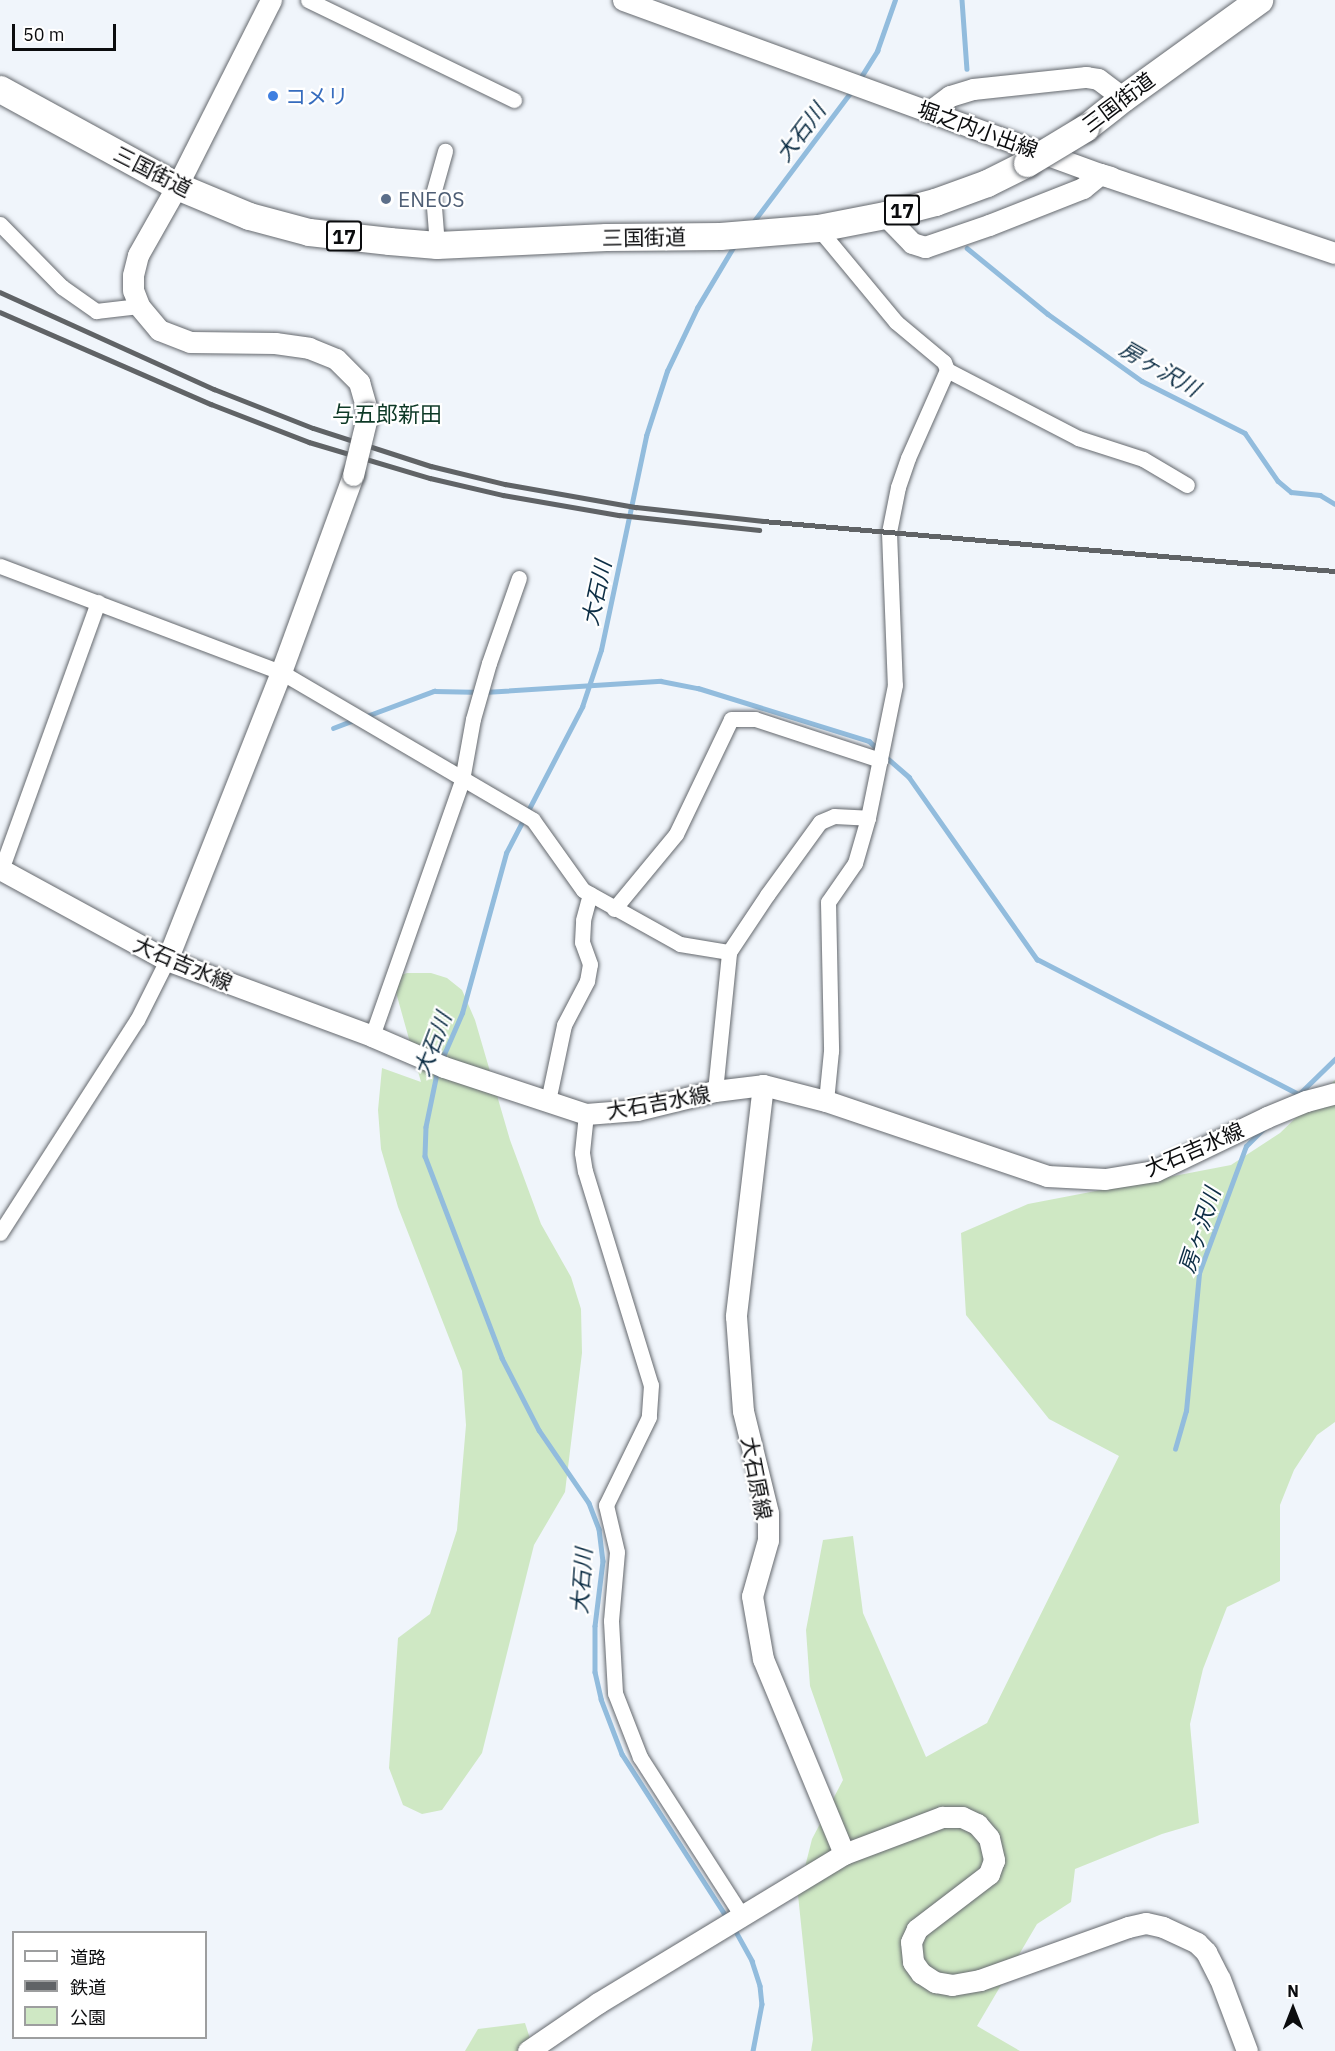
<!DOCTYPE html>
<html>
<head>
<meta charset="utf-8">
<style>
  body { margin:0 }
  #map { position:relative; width:1335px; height:2051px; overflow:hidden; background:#f0f5fb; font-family:"IBM Plex Sans","Noto Sans JP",sans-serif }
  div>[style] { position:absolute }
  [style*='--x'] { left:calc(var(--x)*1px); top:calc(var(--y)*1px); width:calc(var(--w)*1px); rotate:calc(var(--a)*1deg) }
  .green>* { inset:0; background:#cfe8c4 }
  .stream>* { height:4.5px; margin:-2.25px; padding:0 2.25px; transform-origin:2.25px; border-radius:2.25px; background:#92bcdd }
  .roads { filter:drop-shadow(0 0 2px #65696e) drop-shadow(0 0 2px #65696e) }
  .street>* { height:15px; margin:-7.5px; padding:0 7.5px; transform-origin:7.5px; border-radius:7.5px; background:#fff }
  .secondary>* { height:21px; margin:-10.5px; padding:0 10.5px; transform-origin:10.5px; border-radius:10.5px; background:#fff }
  .highway>* { height:27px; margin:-13.5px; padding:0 13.5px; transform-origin:13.5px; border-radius:13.5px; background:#fff }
  .rail>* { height:4.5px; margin:-2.25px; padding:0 2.25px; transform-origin:2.25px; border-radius:2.25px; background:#606366 }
  .bridges { filter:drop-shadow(0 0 2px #65696e) drop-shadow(0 0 2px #65696e) }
  .secondary-bridge>* { height:21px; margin:-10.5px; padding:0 10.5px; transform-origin:10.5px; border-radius:10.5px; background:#fff }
  .highway-bridge>* { height:27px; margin:-13.5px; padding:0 13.5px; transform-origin:13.5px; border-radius:13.5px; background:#fff }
  .dots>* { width:16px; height:16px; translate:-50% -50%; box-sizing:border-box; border:3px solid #fff; border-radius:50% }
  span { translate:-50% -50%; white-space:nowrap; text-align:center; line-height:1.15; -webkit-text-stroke:4.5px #fff; paint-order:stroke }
  .shield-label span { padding:2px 4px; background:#fff; border:2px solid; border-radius:4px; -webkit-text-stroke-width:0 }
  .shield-label { font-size:20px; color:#0b0c0e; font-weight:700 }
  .shop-label { font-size:21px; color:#366cbe }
  .left { translate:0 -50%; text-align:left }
  .street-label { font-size:21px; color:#0b0c0e }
  .service-label { font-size:21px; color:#4e5e75 }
  .water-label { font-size:22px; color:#0d2e45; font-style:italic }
  .neighbourhood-label { font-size:22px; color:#0d3926 }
  .legend { position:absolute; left:12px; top:1931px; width:195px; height:108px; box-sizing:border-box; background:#fff; border:2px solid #9d9e9f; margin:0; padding:8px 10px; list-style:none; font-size:18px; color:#0b0c0e }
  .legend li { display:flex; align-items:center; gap:12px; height:30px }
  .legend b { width:30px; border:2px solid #9d9e9f }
  .north { position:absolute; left:1263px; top:1979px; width:60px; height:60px; -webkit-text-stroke:4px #fff; paint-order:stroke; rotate:0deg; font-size:16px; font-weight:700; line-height:24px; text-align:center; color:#0b0c0e }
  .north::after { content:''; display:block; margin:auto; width:21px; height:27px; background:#0b0c0e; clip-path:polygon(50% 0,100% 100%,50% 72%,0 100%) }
  .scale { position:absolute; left:12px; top:24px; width:104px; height:27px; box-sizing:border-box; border:3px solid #0b0c0e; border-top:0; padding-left:8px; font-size:18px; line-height:21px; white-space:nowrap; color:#0b0c0e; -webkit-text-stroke:4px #fff; paint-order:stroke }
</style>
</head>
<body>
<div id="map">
  <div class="green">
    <div style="clip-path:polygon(407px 973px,431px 973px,447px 978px,462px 990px,475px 1020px,510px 1140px,541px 1224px,571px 1277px,581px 1309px,582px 1353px,565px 1492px,534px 1545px,482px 1753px,442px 1810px,422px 1814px,403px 1805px,389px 1768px,398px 1638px,430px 1614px,457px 1530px,466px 1425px,462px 1371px,398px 1207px,381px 1149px,378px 1110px,382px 1068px,421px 1082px,392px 978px)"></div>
    <div style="clip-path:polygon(1335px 1080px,1335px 1422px,1317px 1435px,1294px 1470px,1280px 1505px,1280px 1581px,1227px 1607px,1203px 1669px,1190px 1724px,1199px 1823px,1162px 1834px,1075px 1869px,1071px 1902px,1037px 1924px,977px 2026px,1020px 2051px,811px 2051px,813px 2039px,798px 1895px,812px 1839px,843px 1780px,810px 1686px,806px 1630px,823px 1540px,853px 1536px,863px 1613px,926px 1757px,987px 1723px,1119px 1456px,1049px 1419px,966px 1315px,961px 1233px,1028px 1204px,1231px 1165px,1280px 1133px)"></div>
    <div style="clip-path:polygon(525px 2023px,534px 2051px,465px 2051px,478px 2029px)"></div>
  </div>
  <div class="stream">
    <div style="--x:962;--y:0;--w:69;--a:85.9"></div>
    <div style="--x:861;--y:77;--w:31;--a:-58"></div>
    <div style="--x:877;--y:51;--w:54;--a:-70.6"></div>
    <div style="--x:751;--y:225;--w:166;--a:-53.1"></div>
    <div style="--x:967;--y:248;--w:104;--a:39.2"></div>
    <div style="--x:1048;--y:314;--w:115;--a:35.5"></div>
    <div style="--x:1142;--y:381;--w:115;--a:26.8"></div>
    <div style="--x:1245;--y:433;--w:58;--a:55.5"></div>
    <div style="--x:1278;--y:481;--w:17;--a:40"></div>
    <div style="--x:1291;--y:492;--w:29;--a:6"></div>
    <div style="--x:1320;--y:495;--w:17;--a:31"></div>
    <div style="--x:364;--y:717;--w:75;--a:-20.4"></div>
    <div style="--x:434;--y:691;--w:50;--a:1.1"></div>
    <div style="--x:484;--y:692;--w:177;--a:-3.6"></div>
    <div style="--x:661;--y:681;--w:38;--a:11"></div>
    <div style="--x:698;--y:688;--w:179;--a:17.2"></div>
    <div style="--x:869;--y:741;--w:13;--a:42"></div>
    <div style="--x:333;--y:728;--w:25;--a:-21"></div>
    <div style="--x:885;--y:756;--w:32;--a:41"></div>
    <div style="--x:909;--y:777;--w:223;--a:54.9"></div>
    <div style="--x:1037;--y:959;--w:295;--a:27.3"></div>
    <div style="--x:442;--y:1059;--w:50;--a:-66.5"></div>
    <div style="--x:462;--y:1013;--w:166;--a:-74.6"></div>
    <div style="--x:506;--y:853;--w:165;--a:-62.5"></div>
    <div style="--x:582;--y:707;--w:60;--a:-71.6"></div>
    <div style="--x:601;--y:650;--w:219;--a:-78.1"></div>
    <div style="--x:646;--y:436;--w:68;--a:-72.1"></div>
    <div style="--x:667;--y:371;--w:70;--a:-64.5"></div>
    <div style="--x:697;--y:308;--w:72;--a:-59.2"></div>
    <div style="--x:438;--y:1069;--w:59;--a:101.7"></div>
    <div style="--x:426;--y:1127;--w:29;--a:92"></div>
    <div style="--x:425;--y:1156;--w:216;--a:69.1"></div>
    <div style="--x:502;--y:1358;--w:81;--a:62.8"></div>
    <div style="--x:539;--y:1430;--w:88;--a:55.6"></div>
    <div style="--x:589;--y:1503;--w:28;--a:69"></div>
    <div style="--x:599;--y:1529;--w:32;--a:83"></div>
    <div style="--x:603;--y:1561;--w:65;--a:97"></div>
    <div style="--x:595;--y:1626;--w:46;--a:90"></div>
    <div style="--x:595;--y:1672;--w:28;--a:77"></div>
    <div style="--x:601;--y:1699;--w:59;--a:69.1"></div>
    <div style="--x:622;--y:1754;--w:196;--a:57.3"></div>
    <div style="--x:1298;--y:1095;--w:52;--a:-44.2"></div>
    <div style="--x:1175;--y:1449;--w:40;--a:-74"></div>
    <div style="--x:1186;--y:1411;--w:139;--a:-84.6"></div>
    <div style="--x:1199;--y:1273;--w:135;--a:-69.7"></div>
    <div style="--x:1246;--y:1146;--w:25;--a:-45"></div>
    <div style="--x:734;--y:1928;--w:38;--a:61"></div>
    <div style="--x:752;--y:1961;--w:26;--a:72"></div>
    <div style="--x:760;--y:1986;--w:18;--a:84"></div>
    <div style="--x:762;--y:2004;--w:48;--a:100.8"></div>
  </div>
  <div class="roads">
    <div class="street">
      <div style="--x:308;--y:0;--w:229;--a:25.9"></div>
      <div style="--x:0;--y:224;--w:88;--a:45.5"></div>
      <div style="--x:62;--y:287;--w:42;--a:35.2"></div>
      <div style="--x:96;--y:311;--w:43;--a:-6.6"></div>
      <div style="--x:818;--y:228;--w:122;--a:50.3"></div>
      <div style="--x:896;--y:322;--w:62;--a:39.8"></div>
      <div style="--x:944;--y:362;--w:9;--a:69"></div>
      <div style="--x:947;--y:370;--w:96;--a:113.9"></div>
      <div style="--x:908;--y:458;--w:31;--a:109"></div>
      <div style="--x:898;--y:487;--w:46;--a:101.3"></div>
      <div style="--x:889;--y:532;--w:153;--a:87.8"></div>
      <div style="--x:895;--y:685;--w:136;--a:101.5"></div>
      <div style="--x:868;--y:818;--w:47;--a:106.1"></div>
      <div style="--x:855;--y:863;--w:47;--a:124.7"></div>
      <div style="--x:828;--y:902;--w:149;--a:88.8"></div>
      <div style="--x:831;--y:1051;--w:50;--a:95.7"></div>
      <div style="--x:437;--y:245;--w:51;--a:-94.5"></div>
      <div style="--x:433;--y:194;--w:45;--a:-74.4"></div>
      <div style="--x:947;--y:370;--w:148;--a:27.4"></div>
      <div style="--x:1078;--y:438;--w:68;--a:17.9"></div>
      <div style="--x:1143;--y:459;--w:51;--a:30.6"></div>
      <div style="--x:0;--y:566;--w:300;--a:20.7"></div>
      <div style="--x:281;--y:672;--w:292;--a:30.4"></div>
      <div style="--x:533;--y:820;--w:86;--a:54.5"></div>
      <div style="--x:583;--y:890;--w:111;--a:29.1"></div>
      <div style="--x:680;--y:944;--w:50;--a:9.3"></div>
      <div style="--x:1;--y:870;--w:285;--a:-70.1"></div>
      <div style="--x:614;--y:909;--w:97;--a:-50.4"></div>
      <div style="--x:676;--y:834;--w:127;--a:-64.4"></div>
      <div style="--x:731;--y:719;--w:24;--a:0"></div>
      <div style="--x:755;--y:719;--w:132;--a:18.2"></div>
      <div style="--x:372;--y:1036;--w:271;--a:-70.6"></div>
      <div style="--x:462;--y:780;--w:62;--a:-79.8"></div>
      <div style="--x:473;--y:719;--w:58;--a:-74.1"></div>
      <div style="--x:489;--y:663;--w:90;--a:-70.6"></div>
      <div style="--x:715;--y:1091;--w:140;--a:-84.2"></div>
      <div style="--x:729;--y:952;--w:69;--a:-56.3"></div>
      <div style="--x:767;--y:895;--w:90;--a:-54"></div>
      <div style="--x:820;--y:822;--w:15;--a:-23"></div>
      <div style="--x:834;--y:816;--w:34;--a:3"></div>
      <div style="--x:548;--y:1101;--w:78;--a:-78.1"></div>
      <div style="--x:564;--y:1025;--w:50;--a:-62.4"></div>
      <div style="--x:587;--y:981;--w:17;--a:-80"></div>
      <div style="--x:590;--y:964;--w:23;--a:-110"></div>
      <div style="--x:582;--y:942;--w:22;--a:-87"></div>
      <div style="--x:583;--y:920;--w:27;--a:-75"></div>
      <div style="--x:586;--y:1114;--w:39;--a:96"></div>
      <div style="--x:582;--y:1153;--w:18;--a:81"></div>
      <div style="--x:585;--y:1171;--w:224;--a:72.9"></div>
      <div style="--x:651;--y:1385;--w:32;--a:94"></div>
      <div style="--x:649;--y:1417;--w:98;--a:116"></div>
      <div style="--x:606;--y:1505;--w:48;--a:76.8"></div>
      <div style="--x:617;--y:1552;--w:69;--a:95"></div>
      <div style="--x:611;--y:1621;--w:72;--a:86.8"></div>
      <div style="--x:615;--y:1693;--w:69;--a:68.7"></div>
      <div style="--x:640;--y:1757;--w:189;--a:57.3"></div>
      <div style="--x:0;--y:1233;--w:253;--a:-57.3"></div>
      <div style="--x:137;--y:1020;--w:67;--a:-63.4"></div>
    </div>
    <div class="secondary">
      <div style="--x:271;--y:0;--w:208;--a:116.8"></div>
      <div style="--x:177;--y:186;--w:79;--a:119.5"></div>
      <div style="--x:138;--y:255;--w:21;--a:104"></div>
      <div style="--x:133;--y:275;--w:15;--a:90"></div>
      <div style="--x:133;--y:290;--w:17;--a:69"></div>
      <div style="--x:139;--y:306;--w:31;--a:50"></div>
      <div style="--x:159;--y:330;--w:33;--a:21"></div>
      <div style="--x:190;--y:342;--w:85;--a:0.7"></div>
      <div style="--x:275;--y:343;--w:34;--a:8"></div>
      <div style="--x:309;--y:348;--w:29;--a:22"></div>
      <div style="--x:336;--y:359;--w:33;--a:45"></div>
      <div style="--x:359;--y:382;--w:32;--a:74"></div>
      <div style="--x:623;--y:0;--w:508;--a:20.04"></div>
      <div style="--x:1100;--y:174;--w:248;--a:18.6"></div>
      <div style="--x:930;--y:111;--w:25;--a:-37"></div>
      <div style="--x:950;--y:96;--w:24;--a:-17"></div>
      <div style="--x:973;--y:89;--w:114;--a:-6.1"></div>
      <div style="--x:1086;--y:77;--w:12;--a:9"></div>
      <div style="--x:1098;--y:79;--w:31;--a:37"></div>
      <div style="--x:885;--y:215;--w:39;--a:46"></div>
      <div style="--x:912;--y:243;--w:14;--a:17"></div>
      <div style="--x:925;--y:247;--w:68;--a:-19"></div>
      <div style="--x:989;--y:225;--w:101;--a:-21.5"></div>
      <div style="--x:1083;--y:188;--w:22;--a:-39"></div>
      <div style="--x:1100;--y:174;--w:11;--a:15"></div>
      <div style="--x:0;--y:869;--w:190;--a:28.6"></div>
      <div style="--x:167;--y:960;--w:219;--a:20.3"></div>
      <div style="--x:372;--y:1036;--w:78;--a:23.3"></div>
      <div style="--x:444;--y:1067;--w:150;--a:18.3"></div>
      <div style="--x:586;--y:1114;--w:51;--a:-4.5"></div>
      <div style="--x:637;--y:1110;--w:80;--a:-13.7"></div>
      <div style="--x:715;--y:1091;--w:48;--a:-7.1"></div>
      <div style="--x:763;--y:1085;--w:65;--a:14.3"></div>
      <div style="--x:826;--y:1101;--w:233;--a:18.7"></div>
      <div style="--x:1047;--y:1176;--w:58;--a:3"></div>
      <div style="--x:1105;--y:1179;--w:51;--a:-9.1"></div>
      <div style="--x:1155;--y:1171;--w:124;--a:-25.7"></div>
      <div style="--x:1267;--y:1117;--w:42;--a:-22.3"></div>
      <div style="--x:1306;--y:1101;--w:30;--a:-15"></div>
      <div style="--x:167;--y:960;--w:310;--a:-68.4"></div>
      <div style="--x:281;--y:672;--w:210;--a:-69.9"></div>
      <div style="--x:763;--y:1085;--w:233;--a:96.7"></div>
      <div style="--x:736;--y:1316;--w:95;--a:85.8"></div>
      <div style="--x:743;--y:1411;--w:105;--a:76.2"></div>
      <div style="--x:768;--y:1513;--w:27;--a:90"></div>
      <div style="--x:768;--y:1540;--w:58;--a:105.9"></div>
      <div style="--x:752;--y:1596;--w:64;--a:80.1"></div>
      <div style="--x:763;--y:1659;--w:211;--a:67.4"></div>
      <div style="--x:528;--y:2051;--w:85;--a:-34.4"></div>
      <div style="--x:598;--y:2003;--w:288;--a:-31.2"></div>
      <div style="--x:844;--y:1854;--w:105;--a:-20.7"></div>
      <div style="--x:942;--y:1817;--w:20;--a:0"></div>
      <div style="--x:962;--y:1817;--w:17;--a:25"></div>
      <div style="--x:977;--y:1824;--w:18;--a:49"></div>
      <div style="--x:989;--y:1838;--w:23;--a:77"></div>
      <div style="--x:994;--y:1860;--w:15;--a:110"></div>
      <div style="--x:989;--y:1874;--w:91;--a:142.6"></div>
      <div style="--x:917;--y:1929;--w:14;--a:115"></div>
      <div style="--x:911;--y:1942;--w:20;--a:84"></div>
      <div style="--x:913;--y:1962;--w:14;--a:54"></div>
      <div style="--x:921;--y:1973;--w:17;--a:33"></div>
      <div style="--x:935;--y:1982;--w:17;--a:10"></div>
      <div style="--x:952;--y:1985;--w:28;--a:-10"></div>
      <div style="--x:980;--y:1980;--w:157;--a:-19.7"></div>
      <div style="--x:1128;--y:1927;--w:18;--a:-13"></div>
      <div style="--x:1146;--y:1923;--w:17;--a:13"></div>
      <div style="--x:1163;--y:1927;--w:38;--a:25"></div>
      <div style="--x:1197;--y:1943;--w:13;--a:45"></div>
      <div style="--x:1206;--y:1952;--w:30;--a:63"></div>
      <div style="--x:1220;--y:1979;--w:77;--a:69.4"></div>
    </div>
    <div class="highway">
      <div style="--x:0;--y:89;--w:202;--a:28.7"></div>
      <div style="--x:177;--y:186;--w:78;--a:22.6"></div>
      <div style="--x:249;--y:216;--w:62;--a:14.9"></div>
      <div style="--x:309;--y:232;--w:81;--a:6.4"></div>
      <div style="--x:389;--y:241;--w:48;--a:4.8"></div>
      <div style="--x:437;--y:245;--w:169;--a:-2.7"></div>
      <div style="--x:606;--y:237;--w:114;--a:-0.5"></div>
      <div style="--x:720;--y:236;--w:98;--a:-4.7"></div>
      <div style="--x:818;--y:228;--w:68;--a:-11"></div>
      <div style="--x:885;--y:215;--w:52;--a:-14.6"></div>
      <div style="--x:935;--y:202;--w:55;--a:-20.1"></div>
      <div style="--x:987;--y:183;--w:45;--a:-26.6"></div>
      <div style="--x:1085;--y:128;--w:48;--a:-38.3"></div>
      <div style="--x:1123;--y:98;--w:168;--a:-35.8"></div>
    </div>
  </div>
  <div class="rail">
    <div style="--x:0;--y:292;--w:235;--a:24.4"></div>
    <div style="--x:214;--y:389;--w:106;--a:21.5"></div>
    <div style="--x:313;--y:428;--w:124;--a:17.9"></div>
    <div style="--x:431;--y:466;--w:76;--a:13.7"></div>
    <div style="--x:505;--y:484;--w:133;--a:10"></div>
    <div style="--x:636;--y:507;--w:128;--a:6.3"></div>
    <div style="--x:763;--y:521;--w:574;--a:5"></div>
    <div style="--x:0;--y:312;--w:230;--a:23.6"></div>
    <div style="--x:211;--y:404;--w:105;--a:21.2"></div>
    <div style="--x:309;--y:442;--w:126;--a:16.6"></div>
    <div style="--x:430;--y:478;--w:75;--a:13.1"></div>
    <div style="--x:503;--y:495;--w:118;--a:9.8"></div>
    <div style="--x:619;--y:515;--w:141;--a:6.1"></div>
  </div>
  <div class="bridges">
    <div class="secondary-bridge">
      <div style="--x:353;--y:475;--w:64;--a:-76.4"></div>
    </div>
    <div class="highway-bridge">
      <div style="--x:1027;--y:163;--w:68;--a:-31.1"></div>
    </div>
  </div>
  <div class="dots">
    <div style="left:273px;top:96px;background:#3f7fe0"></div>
    <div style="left:386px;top:199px;background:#5c6f8a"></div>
  </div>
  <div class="shield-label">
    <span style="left:902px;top:210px">17</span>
    <span style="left:344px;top:236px">17</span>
  </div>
  <div class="shop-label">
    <span class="left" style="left:285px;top:96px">コメリ</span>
  </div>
  <div class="street-label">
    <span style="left:1118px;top:102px;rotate:-37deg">三国街道</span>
    <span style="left:978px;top:129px;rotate:20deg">堀之内小出線</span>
    <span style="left:153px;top:171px;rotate:27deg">三国街道</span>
    <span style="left:644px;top:237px;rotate:-1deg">三国街道</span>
    <span style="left:183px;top:963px;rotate:23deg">大石吉水線</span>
    <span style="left:658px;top:1102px;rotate:-10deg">大石吉水線</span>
    <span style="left:1194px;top:1149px;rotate:-23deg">大石吉水線</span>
    <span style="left:757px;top:1478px;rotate:79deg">大石原線</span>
  </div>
  <div class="service-label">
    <span class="left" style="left:398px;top:199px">ENEOS</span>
  </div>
  <div class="water-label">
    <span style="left:800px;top:132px;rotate:-53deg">大石川</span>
    <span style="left:1160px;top:368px;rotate:30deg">房ヶ沢川</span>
    <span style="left:596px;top:593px;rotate:-78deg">大石川</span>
    <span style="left:432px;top:1044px;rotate:-69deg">大石川</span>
    <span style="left:1199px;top:1230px;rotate:-72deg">房ヶ沢川</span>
    <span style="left:581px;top:1581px;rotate:-86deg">大石川</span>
  </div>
  <div class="neighbourhood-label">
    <span style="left:387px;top:414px">与五郎新田</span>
  </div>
  <ul class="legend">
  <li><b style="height:8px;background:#fff"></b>道路</li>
  <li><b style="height:8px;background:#606366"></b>鉄道</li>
  <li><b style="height:16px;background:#cfe8c4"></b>公園</li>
  </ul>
  <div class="north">N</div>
  <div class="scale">50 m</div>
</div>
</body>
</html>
